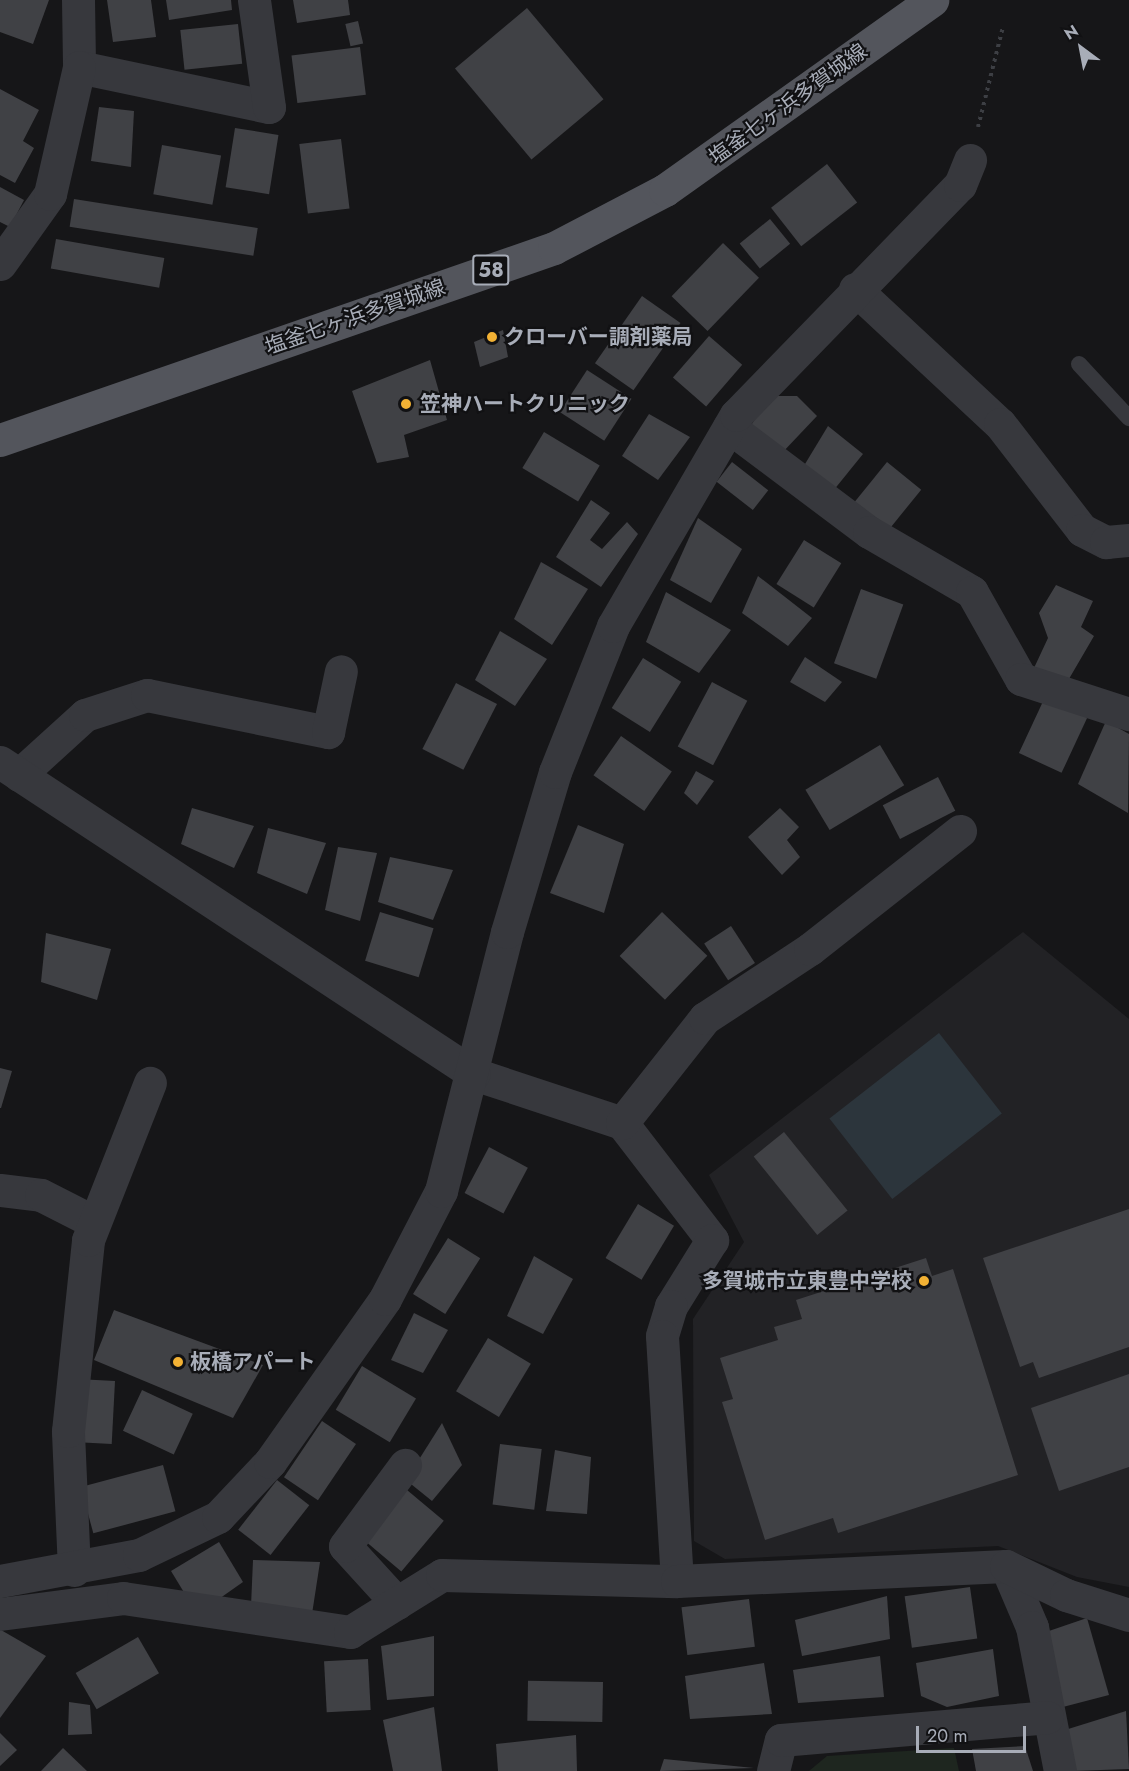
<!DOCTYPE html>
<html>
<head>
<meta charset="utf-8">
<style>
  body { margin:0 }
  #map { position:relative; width:1129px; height:1771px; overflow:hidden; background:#161618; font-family:Jost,"Noto Sans JP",sans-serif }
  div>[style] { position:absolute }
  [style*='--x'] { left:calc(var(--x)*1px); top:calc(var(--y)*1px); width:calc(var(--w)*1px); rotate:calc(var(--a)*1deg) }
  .built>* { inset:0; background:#222225 }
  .green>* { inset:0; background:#1e261f }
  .water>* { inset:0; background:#2c353c; transform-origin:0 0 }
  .building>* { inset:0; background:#404145; transform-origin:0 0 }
  .path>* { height:4px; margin-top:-2px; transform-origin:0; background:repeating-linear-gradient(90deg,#3d3f44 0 3px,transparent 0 7.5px) }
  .service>* { height:16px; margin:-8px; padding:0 8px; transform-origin:8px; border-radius:8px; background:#37383d }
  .minor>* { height:33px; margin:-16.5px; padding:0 16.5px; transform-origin:16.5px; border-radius:16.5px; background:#37383d }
  .tertiary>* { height:33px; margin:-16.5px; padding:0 16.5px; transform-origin:16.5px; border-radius:16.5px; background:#37383d }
  .primary>* { height:33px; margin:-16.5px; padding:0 16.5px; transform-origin:16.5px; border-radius:16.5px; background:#53555c }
  .dots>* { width:16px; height:16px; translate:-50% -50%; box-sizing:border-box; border:3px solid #111113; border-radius:50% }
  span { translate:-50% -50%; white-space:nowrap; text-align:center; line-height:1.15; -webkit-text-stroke:4.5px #111113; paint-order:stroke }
  .shield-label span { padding:2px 4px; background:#111113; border:2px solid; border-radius:4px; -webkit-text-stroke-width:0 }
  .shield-label { font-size:20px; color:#a8adb8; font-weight:700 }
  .street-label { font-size:21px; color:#a8adb8 }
  .poi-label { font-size:21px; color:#a8adb8; font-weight:700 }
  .left { translate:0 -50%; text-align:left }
  .right { translate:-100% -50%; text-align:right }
  .north { position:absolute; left:1051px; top:18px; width:60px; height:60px; -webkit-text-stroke:4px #111113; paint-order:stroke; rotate:328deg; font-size:16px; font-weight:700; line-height:24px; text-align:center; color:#a8adb8 }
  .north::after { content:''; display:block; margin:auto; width:21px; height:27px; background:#a8adb8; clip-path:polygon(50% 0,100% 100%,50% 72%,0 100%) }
  .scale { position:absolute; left:916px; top:1726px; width:110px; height:27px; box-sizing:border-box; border:3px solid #a8adb8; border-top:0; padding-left:8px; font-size:18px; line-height:21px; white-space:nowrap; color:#a8adb8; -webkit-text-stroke:4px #111113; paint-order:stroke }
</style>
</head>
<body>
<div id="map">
  <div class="built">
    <div style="clip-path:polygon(1023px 932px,1129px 1019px,1129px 1587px,1077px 1577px,998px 1546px,725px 1559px,694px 1541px,693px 1319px,744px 1242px,709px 1175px)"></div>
  </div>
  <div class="green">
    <div style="clip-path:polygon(954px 1748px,959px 1771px,809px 1771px,827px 1756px)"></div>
  </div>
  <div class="water">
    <div style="left:939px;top:1033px;width:102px;height:139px;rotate:52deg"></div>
  </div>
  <div class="building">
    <div style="clip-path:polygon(0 0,49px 0,33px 44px,0 32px)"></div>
    <div style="clip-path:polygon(107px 0,151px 0,156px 37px,113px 42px)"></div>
    <div style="clip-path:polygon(166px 0,231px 0,232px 10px,169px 20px)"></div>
    <div style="clip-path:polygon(293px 0,348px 0,350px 15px,297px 23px)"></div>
    <div style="left:527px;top:8px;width:119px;height:94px;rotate:50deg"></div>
    <div style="left:358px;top:21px;width:23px;height:13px;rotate:77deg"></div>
    <div style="left:238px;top:24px;width:40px;height:58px;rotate:84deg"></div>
    <div style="left:360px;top:47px;width:48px;height:69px;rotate:83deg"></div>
    <div style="clip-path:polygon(0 89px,39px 110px,23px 141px,34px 148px,15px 183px,0 175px)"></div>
    <div style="clip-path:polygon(99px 107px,134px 111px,131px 167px,91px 161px)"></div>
    <div style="left:235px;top:128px;width:44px;height:60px;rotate:9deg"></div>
    <div style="left:341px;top:139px;width:70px;height:42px;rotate:83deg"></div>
    <div style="left:162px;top:145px;width:60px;height:50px;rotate:10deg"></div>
    <div style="left:827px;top:164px;width:49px;height:71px;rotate:52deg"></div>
    <div style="clip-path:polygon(0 187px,24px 200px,10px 227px,0 222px)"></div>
    <div style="left:74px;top:199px;width:186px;height:28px;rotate:9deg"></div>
    <div style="left:770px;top:219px;width:32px;height:39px;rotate:51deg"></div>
    <div style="left:56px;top:239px;width:110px;height:30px;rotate:10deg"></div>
    <div style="left:723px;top:243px;width:50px;height:74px;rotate:44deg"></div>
    <div style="left:642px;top:296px;width:47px;height:82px;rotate:35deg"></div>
    <div style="clip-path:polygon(503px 330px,508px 357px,480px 367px,474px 342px)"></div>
    <div style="left:709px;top:336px;width:44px;height:55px;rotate:41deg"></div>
    <div style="clip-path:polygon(430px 360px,447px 420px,404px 435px,409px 457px,377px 463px,352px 391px)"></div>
    <div style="left:587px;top:370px;width:53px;height:50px;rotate:33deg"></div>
    <div style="clip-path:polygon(771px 396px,797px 396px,817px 416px,781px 454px,749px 428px)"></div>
    <div style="clip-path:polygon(649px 414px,690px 437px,658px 480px,622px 456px)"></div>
    <div style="clip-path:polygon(828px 426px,863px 454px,833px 491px,802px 469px)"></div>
    <div style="left:544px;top:432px;width:65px;height:42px;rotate:31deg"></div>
    <div style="left:732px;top:462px;width:46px;height:25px;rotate:38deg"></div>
    <div style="left:887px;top:462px;width:44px;height:56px;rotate:39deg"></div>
    <div style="clip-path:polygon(591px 500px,610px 513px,590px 540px,602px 549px,627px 522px,638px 534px,601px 587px,556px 557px)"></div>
    <div style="clip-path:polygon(698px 518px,742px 549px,711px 603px,670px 580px)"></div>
    <div style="left:804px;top:540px;width:44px;height:52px;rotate:32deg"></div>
    <div style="clip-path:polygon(541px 562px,588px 589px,552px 645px,514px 619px)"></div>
    <div style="clip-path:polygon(758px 576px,812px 618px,788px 646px,742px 613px)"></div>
    <div style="clip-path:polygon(1056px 585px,1093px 601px,1081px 627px,1094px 636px,1066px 684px,1034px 668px,1048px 638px,1039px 613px)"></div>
    <div style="left:861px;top:589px;width:45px;height:79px;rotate:20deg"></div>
    <div style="clip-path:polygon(666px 592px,731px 630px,699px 673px,646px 642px)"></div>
    <div style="clip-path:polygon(500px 631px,547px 659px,515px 706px,475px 680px)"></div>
    <div style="clip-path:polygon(805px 657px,842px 682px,825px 702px,790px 682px)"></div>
    <div style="left:643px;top:658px;width:45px;height:59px;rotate:32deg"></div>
    <div style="left:712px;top:682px;width:40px;height:73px;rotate:28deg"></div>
    <div style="left:456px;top:683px;width:46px;height:74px;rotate:27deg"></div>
    <div style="left:1046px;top:695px;width:47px;height:64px;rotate:25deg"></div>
    <div style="clip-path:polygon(1106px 721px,1129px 734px,1128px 813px,1078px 784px)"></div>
    <div style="left:621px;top:736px;width:62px;height:48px;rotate:35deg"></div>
    <div style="left:880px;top:745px;width:47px;height:87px;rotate:59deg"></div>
    <div style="clip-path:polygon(696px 771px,714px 781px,697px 805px,684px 793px)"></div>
    <div style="left:938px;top:777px;width:38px;height:62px;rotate:63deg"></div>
    <div style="clip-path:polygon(192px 808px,254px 826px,234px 868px,181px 844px)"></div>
    <div style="clip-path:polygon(780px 808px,799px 827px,787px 840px,800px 857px,782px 875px,748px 837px)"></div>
    <div style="clip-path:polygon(578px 825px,624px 844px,604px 913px,550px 893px)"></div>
    <div style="clip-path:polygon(268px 828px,326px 843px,307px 894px,257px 873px)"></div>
    <div style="clip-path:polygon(338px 847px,377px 853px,360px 921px,325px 910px)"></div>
    <div style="clip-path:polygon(390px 857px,453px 870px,433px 920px,378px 902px)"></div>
    <div style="left:380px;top:912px;width:56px;height:51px;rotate:17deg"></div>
    <div style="left:662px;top:912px;width:63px;height:61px;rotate:44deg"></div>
    <div style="left:731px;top:926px;width:44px;height:32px;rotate:57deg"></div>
    <div style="clip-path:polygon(46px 933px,111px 949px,97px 1000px,41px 982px)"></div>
    <div style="clip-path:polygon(0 1068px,12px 1071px,1px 1108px,0 1108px)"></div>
    <div style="left:784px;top:1132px;width:101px;height:39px;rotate:51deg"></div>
    <div style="left:489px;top:1147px;width:44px;height:52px;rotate:28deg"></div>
    <div style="left:638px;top:1204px;width:42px;height:63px;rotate:31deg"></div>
    <div style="clip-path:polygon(1129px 1209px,1129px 1347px,1039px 1378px,1033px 1362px,1020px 1367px,983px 1258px)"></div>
    <div style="left:448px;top:1238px;width:38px;height:66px;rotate:32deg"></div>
    <div style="clip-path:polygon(534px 1256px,573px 1279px,543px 1334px,507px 1316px)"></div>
    <div style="clip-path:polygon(926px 1258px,932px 1276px,953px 1269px,1018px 1475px,838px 1533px,833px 1518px,765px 1540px,722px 1402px,733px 1399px,720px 1358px,778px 1340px,774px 1327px,802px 1319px,796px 1300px)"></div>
    <div style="clip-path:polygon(114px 1310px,263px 1365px,233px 1418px,94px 1360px)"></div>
    <div style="clip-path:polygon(414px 1313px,448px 1330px,423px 1373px,391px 1360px)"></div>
    <div style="left:488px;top:1338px;width:50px;height:62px;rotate:31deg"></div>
    <div style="left:362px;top:1366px;width:63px;height:51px;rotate:31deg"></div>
    <div style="clip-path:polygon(1129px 1374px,1129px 1467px,1059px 1491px,1031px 1408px)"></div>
    <div style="left:115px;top:1381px;width:63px;height:33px;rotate:93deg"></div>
    <div style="left:142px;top:1390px;width:56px;height:45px;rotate:25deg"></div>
    <div style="left:322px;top:1421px;width:41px;height:68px;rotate:34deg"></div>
    <div style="clip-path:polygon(442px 1423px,462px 1465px,432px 1501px,406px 1480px)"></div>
    <div style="left:500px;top:1444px;width:42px;height:61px;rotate:7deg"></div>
    <div style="clip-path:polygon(555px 1450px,591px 1457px,587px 1514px,546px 1511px)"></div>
    <div style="left:163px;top:1465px;width:48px;height:85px;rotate:75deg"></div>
    <div style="left:277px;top:1480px;width:41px;height:63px;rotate:38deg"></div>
    <div style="left:407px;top:1490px;width:48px;height:66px;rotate:40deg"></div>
    <div style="clip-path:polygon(219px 1542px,243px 1582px,216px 1601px,188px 1599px,171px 1571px)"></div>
    <div style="clip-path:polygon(253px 1560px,320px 1562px,312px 1614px,251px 1606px)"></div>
    <div style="left:970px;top:1587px;width:52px;height:66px;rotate:82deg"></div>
    <div style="clip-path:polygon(887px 1596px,890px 1639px,802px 1656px,795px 1620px)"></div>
    <div style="left:749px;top:1599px;width:48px;height:68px;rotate:83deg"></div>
    <div style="clip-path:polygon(1087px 1618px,1109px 1695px,1059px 1708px,1043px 1633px)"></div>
    <div style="clip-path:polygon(1px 1630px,46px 1656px,0 1718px,0 1631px)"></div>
    <div style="clip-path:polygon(434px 1636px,434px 1696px,387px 1700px,381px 1646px)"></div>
    <div style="left:138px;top:1637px;width:42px;height:72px;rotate:60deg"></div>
    <div style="clip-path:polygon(993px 1649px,999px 1696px,947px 1707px,921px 1696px,916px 1663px)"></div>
    <div style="clip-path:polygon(880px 1656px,884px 1697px,798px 1703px,793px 1670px)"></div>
    <div style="left:368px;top:1659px;width:51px;height:44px;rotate:87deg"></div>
    <div style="clip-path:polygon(764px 1663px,772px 1714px,690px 1719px,685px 1676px)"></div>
    <div style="left:603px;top:1682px;width:40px;height:75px;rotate:91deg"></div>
    <div style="clip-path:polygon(69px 1702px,90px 1705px,92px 1734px,68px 1735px)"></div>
    <div style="clip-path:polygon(434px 1707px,442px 1771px,393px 1771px,383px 1720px)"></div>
    <div style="clip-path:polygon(1126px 1711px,1129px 1769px,1073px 1771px,1065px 1730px)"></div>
    <div style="clip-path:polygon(0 1733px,17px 1750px,0 1766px)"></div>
    <div style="clip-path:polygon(576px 1735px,577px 1771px,498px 1771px,496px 1744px)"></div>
    <div style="clip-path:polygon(1025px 1746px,1033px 1771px,976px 1771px,972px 1749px)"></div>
    <div style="clip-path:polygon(63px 1748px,87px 1771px,41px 1771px)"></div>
    <div style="clip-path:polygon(664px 1759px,754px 1768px,660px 1771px)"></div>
  </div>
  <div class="path">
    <div style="--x:978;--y:127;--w:103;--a:-76"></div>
  </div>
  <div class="service">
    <div style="--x:1079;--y:364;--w:74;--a:47.2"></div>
  </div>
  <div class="minor">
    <div style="--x:78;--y:0;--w:67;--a:89.1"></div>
    <div style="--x:79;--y:67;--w:194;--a:11.9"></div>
    <div style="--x:269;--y:107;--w:108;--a:-98"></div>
    <div style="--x:0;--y:264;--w:86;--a:-54.5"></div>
    <div style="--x:50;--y:194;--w:130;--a:-77.1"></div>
    <div style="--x:729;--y:427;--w:175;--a:36.9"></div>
    <div style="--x:869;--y:532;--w:119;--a:30.2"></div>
    <div style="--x:972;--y:592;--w:100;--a:60.6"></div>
    <div style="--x:1021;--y:679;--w:114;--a:18"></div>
    <div style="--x:19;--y:775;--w:89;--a:-42.3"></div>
    <div style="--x:85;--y:715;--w:65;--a:-17.9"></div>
    <div style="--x:147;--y:695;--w:185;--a:11.6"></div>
    <div style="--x:328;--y:732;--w:62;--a:-78"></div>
    <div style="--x:474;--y:1074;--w:156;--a:18.3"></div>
    <div style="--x:622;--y:1123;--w:148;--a:52.4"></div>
    <div style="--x:712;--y:1240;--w:78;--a:121.8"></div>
    <div style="--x:671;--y:1306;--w:31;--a:107"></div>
    <div style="--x:662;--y:1336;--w:245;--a:86.5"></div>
    <div style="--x:622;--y:1123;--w:134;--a:-51.7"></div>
    <div style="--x:705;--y:1018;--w:126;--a:-33.3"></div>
    <div style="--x:810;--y:949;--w:191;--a:-38.2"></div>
    <div style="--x:0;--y:1190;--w:41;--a:7"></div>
    <div style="--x:41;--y:1195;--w:59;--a:27"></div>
    <div style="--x:1006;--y:1566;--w:66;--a:66.9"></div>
    <div style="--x:1032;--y:1627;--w:147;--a:79"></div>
    <div style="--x:74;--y:1570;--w:139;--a:-92.5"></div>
    <div style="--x:68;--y:1431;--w:192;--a:-84"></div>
    <div style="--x:88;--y:1240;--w:169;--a:-68.5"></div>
    <div style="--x:397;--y:1603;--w:77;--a:-132.4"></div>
    <div style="--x:345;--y:1546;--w:101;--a:-53.5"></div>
    <div style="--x:0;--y:1614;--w:124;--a:-7.4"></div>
    <div style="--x:123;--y:1598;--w:230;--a:8.5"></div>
    <div style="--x:350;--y:1632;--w:108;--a:-31.8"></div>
    <div style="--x:442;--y:1575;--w:235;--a:1.5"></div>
    <div style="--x:677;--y:1581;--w:329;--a:-2.6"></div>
    <div style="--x:1006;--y:1566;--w:67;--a:25.8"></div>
    <div style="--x:1066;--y:1595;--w:66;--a:17.6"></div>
    <div style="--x:773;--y:1771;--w:32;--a:-76"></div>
    <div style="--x:781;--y:1740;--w:267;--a:-4.9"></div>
  </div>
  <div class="tertiary">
    <div style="--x:855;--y:289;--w:198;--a:43"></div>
    <div style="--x:1000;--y:424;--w:134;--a:52.3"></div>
    <div style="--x:1082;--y:530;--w:27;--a:27"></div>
    <div style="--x:1106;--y:542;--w:23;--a:-5"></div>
    <div style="--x:0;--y:762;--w:567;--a:33.35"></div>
    <div style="--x:0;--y:1581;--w:141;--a:-10.6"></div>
    <div style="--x:139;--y:1555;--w:88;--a:-25.7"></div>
    <div style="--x:218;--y:1517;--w:76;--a:-46.6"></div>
    <div style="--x:270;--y:1462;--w:199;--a:-54.8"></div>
    <div style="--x:385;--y:1299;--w:122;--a:-62.6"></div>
    <div style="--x:441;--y:1191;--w:267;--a:-75.7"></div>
    <div style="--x:507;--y:932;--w:167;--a:-73.3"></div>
    <div style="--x:555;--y:772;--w:157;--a:-68.3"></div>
    <div style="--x:613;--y:626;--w:244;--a:-59.8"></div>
    <div style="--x:736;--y:415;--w:321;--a:-45.8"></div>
    <div style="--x:960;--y:185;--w:27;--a:-68"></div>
  </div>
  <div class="primary">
    <div style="--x:0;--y:440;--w:586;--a:-19.11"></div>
    <div style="--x:554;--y:248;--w:125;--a:-27.6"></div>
    <div style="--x:665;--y:190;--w:328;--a:-35.4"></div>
  </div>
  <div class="dots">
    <div style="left:492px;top:337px;background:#f2b134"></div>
    <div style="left:406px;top:404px;background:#f2b134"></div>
    <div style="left:924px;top:1281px;background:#f2b134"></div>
    <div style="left:178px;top:1362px;background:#f2b134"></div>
  </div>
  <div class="shield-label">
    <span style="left:491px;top:270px">58</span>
  </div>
  <div class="street-label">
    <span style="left:788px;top:104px;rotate:-36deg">塩釜七ヶ浜多賀城線</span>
    <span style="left:355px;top:317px;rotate:-19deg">塩釜七ヶ浜多賀城線</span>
  </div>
  <div class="poi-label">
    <span class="left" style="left:504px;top:337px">クローバー調剤薬局</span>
    <span class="left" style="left:420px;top:404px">笠神ハートクリニック</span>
    <span class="right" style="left:912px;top:1281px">多賀城市立東豊中学校</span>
    <span class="left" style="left:190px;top:1362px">板橋アパート</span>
  </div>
  <div class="north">N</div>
  <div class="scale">20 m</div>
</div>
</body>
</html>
